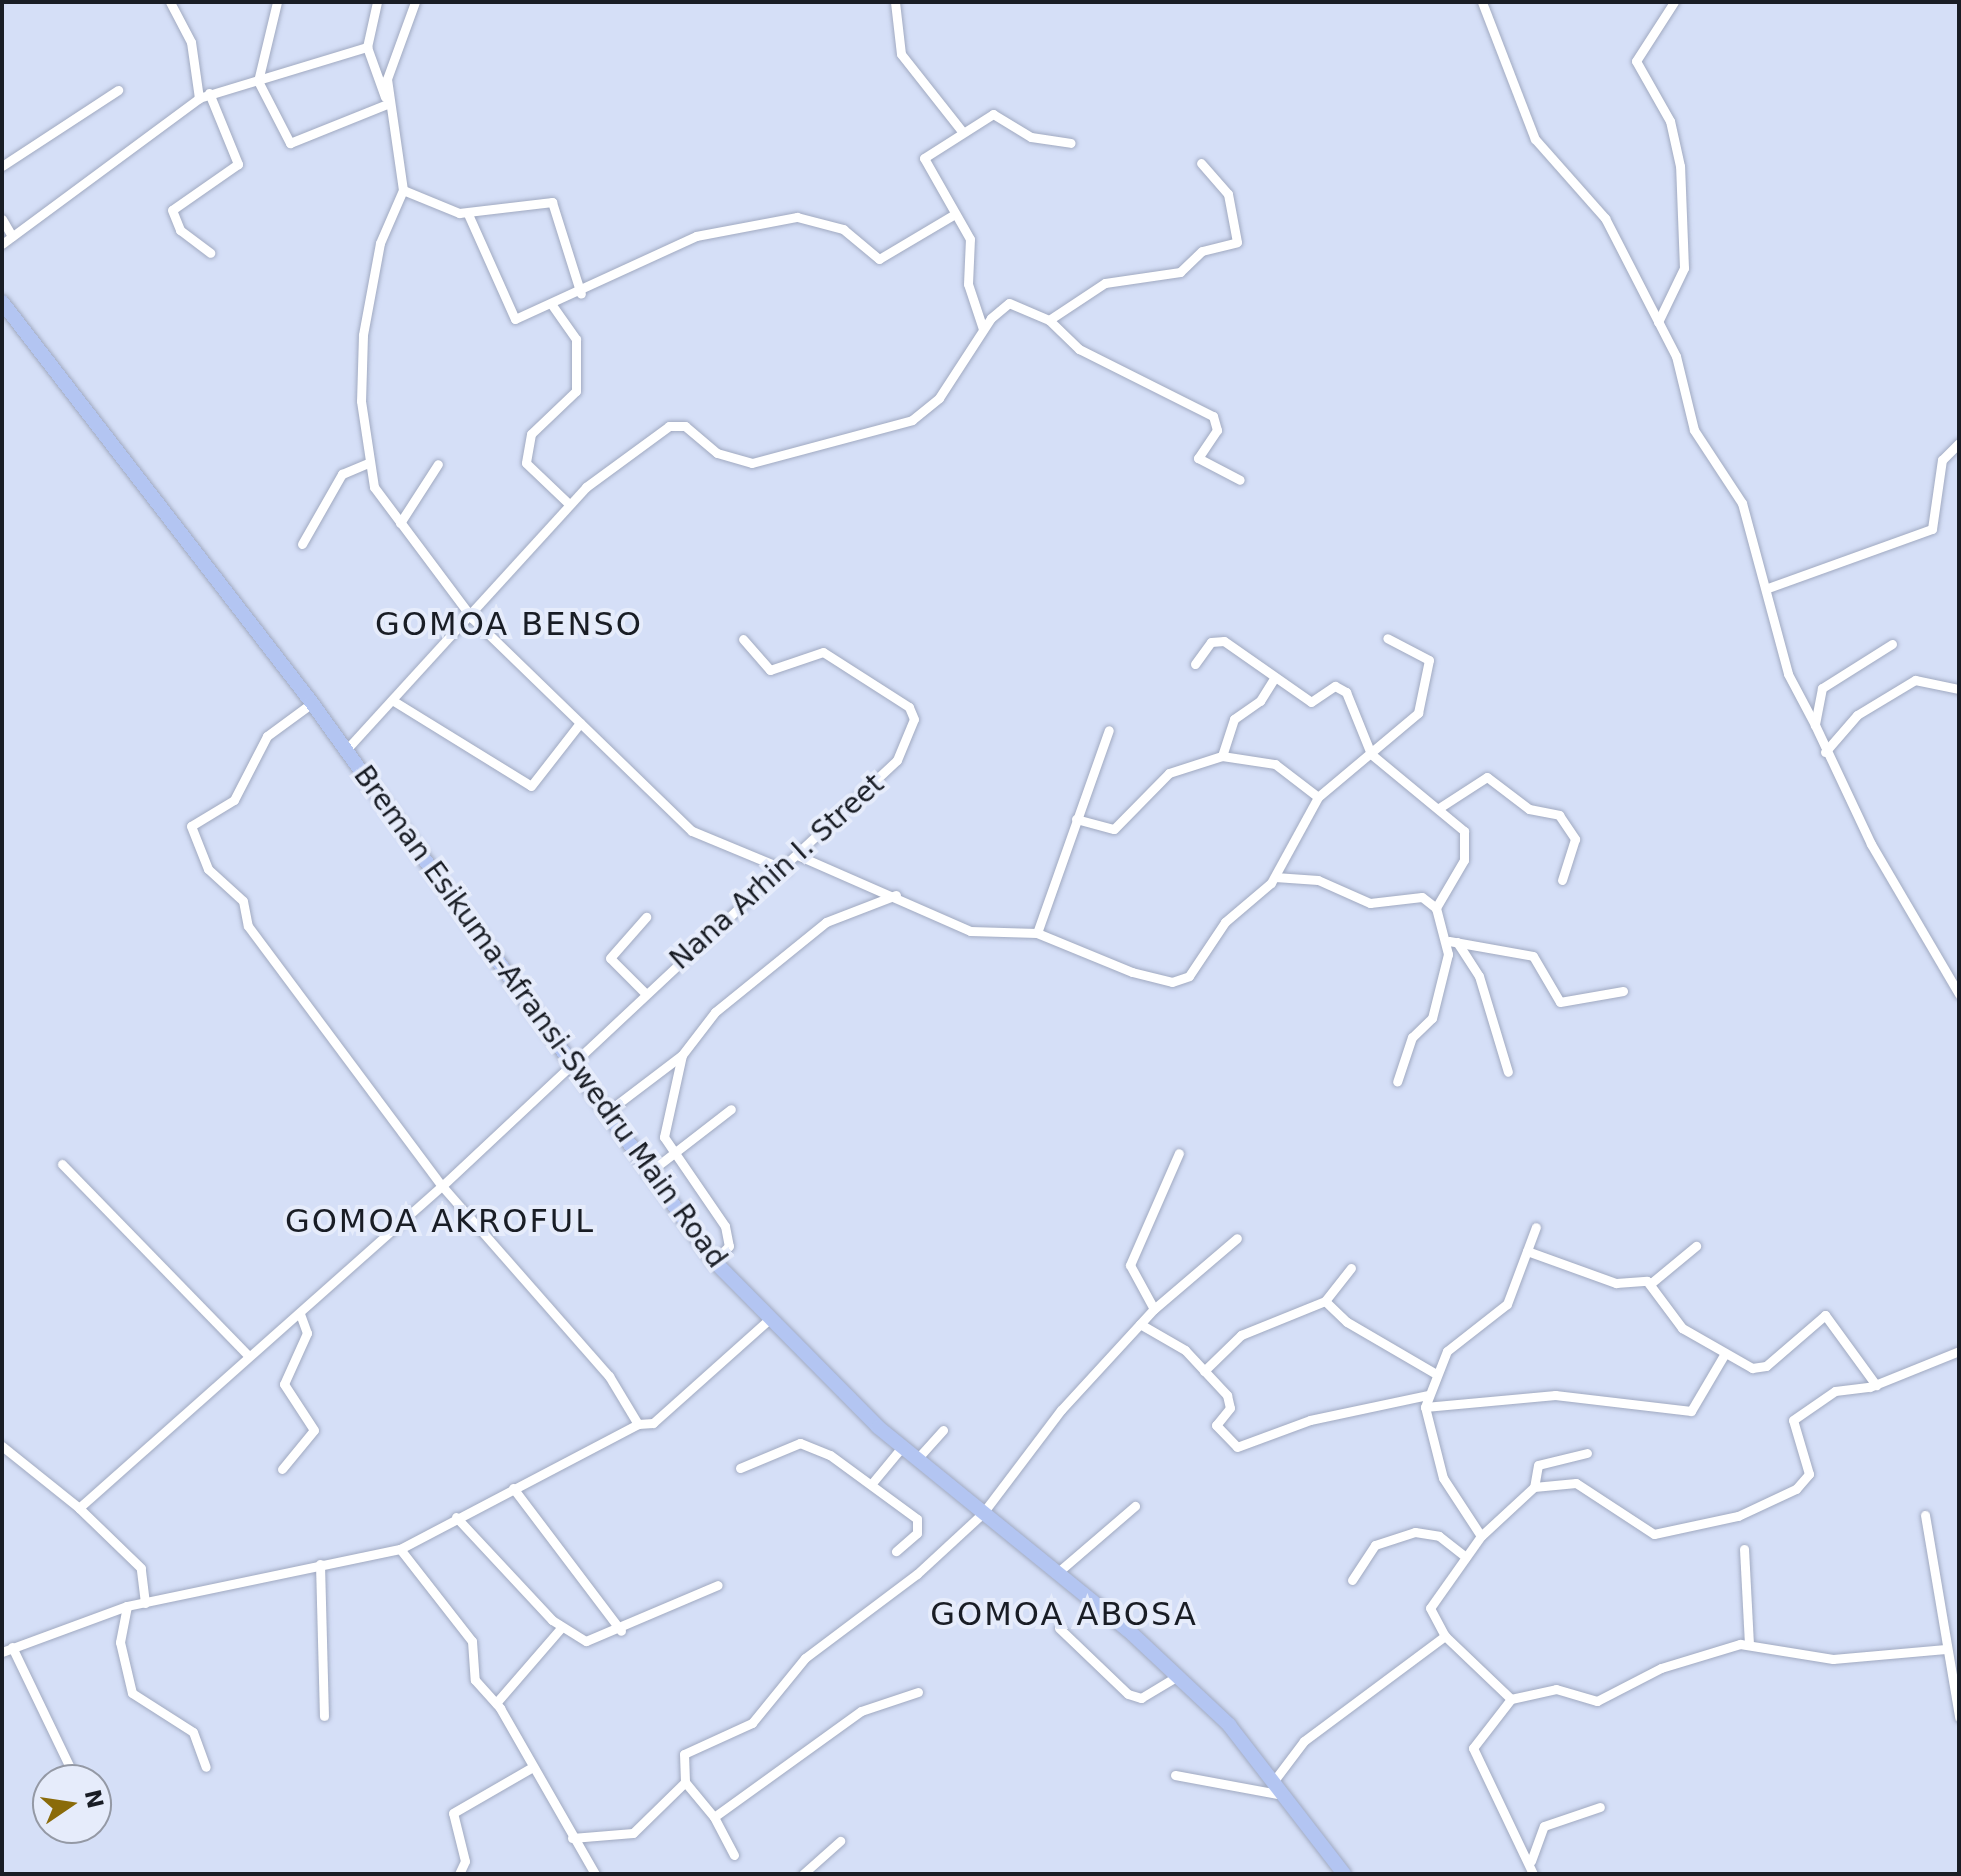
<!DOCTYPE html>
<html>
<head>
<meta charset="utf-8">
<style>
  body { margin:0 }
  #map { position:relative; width:1961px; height:1876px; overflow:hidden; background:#d5dff7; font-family:"DejaVu Sans",sans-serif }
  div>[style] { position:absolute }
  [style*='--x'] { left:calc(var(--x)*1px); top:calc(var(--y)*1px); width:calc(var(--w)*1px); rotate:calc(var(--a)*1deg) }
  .roads { filter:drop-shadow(0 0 2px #a1aac1) drop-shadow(0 0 2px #a1aac1) }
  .minor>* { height:9px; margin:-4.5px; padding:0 4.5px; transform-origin:4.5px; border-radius:4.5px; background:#fff }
  .primary>* { height:14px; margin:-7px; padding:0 7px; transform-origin:7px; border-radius:7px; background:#b3c5f2 }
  span { translate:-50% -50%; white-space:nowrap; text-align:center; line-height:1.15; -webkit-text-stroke:8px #e6ecfb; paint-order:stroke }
  .street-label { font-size:28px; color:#191d25 }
  .quarter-label { font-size:32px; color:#191d25; letter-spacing:2px }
  .frame { position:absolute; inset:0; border:4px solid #191d25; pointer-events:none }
  .north { position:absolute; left:32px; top:1764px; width:80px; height:80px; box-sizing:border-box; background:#e6ecfb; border:2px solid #9499a5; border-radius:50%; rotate:77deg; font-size:22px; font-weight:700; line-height:32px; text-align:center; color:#191d25 }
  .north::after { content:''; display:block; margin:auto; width:28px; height:36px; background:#8a6b0a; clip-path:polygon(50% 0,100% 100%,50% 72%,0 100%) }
</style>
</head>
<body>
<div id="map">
  <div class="roads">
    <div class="minor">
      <div style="--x:170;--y:2;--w:45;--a:62.3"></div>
      <div style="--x:191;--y:42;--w:57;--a:81.9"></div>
      <div style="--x:277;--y:2;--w:81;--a:103.5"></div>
      <div style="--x:258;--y:81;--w:70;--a:62.7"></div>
      <div style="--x:290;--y:143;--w:105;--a:-21.9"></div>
      <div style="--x:377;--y:2;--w:46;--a:102.5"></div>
      <div style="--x:367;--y:47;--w:53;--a:70.2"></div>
      <div style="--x:415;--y:2;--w:82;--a:110"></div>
      <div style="--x:387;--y:79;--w:112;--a:81.8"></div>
      <div style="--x:403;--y:190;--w:58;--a:113.5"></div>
      <div style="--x:380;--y:243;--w:94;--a:100.5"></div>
      <div style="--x:363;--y:335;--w:66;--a:91.7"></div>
      <div style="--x:361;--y:401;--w:87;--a:81.4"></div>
      <div style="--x:374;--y:487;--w:164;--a:53.2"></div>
      <div style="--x:472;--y:618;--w:306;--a:44.1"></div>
      <div style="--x:692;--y:831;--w:102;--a:22.5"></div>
      <div style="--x:895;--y:2;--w:52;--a:83.4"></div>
      <div style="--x:901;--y:54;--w:97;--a:51.7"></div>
      <div style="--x:1482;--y:2;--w:147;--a:68.9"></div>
      <div style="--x:1535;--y:139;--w:106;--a:48.5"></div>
      <div style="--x:1605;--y:218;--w:155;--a:62.8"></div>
      <div style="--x:1676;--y:356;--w:76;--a:76.3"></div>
      <div style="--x:1694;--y:430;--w:87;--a:56.7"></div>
      <div style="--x:1742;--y:503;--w:177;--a:74.9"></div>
      <div style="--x:1788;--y:674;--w:58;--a:62.1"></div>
      <div style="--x:209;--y:93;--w:77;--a:67.8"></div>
      <div style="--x:238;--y:164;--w:80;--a:145.1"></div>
      <div style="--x:172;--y:210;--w:22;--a:68"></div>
      <div style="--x:180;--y:230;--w:38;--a:37"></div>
      <div style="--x:2;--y:166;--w:139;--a:-33.2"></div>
      <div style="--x:403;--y:190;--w:61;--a:22.3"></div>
      <div style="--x:459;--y:213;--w:94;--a:-6.7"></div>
      <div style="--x:552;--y:202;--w:96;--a:72.5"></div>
      <div style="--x:468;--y:214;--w:115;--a:65.9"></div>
      <div style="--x:515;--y:319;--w:199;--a:-24.6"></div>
      <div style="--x:696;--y:236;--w:103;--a:-10.7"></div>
      <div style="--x:797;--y:217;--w:48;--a:14.6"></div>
      <div style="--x:843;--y:229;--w:47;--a:39.8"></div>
      <div style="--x:879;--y:259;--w:86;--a:-30.7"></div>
      <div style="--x:2;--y:219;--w:20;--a:60"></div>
      <div style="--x:2;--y:244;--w:245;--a:-36.5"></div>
      <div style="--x:199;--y:98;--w:176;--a:-16.9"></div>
      <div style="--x:552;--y:305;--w:42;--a:54.8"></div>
      <div style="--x:576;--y:339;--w:52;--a:90"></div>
      <div style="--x:576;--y:391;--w:62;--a:136.3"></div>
      <div style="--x:531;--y:434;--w:29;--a:100"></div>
      <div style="--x:526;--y:463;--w:59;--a:43.6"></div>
      <div style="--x:1049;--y:320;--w:67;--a:-33.5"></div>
      <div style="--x:1105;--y:283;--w:76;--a:-8.3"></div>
      <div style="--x:1180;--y:272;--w:30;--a:-44"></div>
      <div style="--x:1202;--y:251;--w:36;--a:-14"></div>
      <div style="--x:1237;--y:242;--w:49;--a:-100.6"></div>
      <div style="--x:1228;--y:194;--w:41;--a:-131.1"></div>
      <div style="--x:1658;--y:322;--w:60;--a:-64.3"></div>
      <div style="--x:1684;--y:268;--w:102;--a:-92.2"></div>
      <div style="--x:1680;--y:166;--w:46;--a:-102.5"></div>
      <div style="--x:1670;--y:121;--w:69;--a:-119.5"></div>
      <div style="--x:1636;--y:61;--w:70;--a:-57.2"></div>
      <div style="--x:983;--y:329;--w:47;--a:-108.4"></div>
      <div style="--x:968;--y:284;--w:45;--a:-87.5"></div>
      <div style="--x:970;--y:239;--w:93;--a:-119.6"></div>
      <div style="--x:924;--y:158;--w:82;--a:-32.5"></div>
      <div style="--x:993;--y:114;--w:44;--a:31.2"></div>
      <div style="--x:1031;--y:137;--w:40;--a:8.5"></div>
      <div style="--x:400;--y:523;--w:70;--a:-57.2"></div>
      <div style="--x:302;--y:544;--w:81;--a:-60.3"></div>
      <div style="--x:342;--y:474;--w:28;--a:-23"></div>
      <div style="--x:1768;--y:588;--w:174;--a:-19.8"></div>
      <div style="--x:1932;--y:529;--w:70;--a:-81.8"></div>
      <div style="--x:1942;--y:460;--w:24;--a:-45"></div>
      <div style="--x:1892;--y:644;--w:83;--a:147.8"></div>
      <div style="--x:1822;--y:688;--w:38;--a:101"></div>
      <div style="--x:1815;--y:725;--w:132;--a:64.8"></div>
      <div style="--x:1871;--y:844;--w:174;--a:59.6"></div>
      <div style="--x:1195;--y:664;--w:27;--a:-54"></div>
      <div style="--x:1211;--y:642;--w:13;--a:-4"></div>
      <div style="--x:1224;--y:641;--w:106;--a:35"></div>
      <div style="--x:1311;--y:702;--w:29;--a:-34"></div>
      <div style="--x:1335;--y:686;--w:13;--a:29"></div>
      <div style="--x:1346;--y:692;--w:67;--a:68"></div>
      <div style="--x:1371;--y:754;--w:121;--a:39.6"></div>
      <div style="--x:1464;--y:831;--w:29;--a:90"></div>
      <div style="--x:1464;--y:860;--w:56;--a:120.3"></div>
      <div style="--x:392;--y:700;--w:163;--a:31.7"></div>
      <div style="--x:531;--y:786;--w:80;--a:-52.1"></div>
      <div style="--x:312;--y:703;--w:56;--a:143.7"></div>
      <div style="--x:267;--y:736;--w:72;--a:117.3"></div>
      <div style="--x:234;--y:800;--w:50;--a:148.8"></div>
      <div style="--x:191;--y:826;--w:46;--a:68.4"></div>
      <div style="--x:208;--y:869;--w:47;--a:42.4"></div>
      <div style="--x:243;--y:901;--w:25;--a:79"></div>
      <div style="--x:248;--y:926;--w:324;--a:53.3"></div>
      <div style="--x:442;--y:1186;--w:623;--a:-43.11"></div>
      <div style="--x:897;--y:760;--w:44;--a:-67.5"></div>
      <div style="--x:914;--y:719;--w:13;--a:-113"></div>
      <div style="--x:909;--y:707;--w:102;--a:-147.4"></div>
      <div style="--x:823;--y:652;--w:56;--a:161.2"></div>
      <div style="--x:770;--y:670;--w:41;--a:-131.1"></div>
      <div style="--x:346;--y:750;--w:356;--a:-47.6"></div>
      <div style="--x:586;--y:487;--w:103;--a:-36.3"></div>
      <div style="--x:669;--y:426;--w:16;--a:0"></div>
      <div style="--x:685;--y:426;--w:42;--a:40.2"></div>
      <div style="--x:717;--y:453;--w:36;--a:16"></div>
      <div style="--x:752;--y:463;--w:166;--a:-15"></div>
      <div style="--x:912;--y:420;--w:35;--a:-39"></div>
      <div style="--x:939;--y:398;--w:95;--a:-57"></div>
      <div style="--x:991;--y:318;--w:23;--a:-40"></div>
      <div style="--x:1009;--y:303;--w:43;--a:23"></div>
      <div style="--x:1049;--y:320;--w:42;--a:44"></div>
      <div style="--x:1079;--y:349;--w:150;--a:26.6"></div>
      <div style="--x:1213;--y:416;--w:15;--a:74"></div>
      <div style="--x:1217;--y:430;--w:34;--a:124"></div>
      <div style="--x:1198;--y:458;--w:47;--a:27.6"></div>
      <div style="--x:1825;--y:752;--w:49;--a:-49.1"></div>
      <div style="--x:1857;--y:715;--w:68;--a:-31.1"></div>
      <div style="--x:1915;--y:680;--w:45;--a:11.6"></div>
      <div style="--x:1222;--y:756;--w:39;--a:-72"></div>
      <div style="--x:1234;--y:719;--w:32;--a:-35"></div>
      <div style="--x:1260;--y:701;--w:28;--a:-58"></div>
      <div style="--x:1439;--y:808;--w:57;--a:-32.9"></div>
      <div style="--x:1487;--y:777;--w:53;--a:37.3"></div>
      <div style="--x:1529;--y:809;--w:31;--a:11"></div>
      <div style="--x:1559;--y:815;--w:29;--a:56"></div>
      <div style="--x:1575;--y:839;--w:43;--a:107.6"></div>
      <div style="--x:1076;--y:819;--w:39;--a:15"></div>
      <div style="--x:1114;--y:829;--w:78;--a:-45.5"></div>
      <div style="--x:1169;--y:773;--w:56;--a:-17.8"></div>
      <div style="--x:1222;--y:756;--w:54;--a:8.6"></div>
      <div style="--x:1275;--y:764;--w:54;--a:37.5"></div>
      <div style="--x:797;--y:855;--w:189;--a:23.7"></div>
      <div style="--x:970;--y:931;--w:67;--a:1.7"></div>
      <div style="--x:1037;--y:933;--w:215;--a:-70.5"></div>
      <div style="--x:1275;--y:877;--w:43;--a:4"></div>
      <div style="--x:1318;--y:880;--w:57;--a:23.9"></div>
      <div style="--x:1370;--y:903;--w:52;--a:-6.6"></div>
      <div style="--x:1422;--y:897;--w:18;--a:38"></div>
      <div style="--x:1436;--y:908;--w:48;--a:75.4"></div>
      <div style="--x:1448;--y:954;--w:66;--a:104"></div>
      <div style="--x:1432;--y:1018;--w:28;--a:136"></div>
      <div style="--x:1412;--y:1037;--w:47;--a:108.4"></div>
      <div style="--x:1037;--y:933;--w:103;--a:22.3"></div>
      <div style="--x:1132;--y:972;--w:41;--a:14"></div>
      <div style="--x:1172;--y:982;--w:18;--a:-19"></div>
      <div style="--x:1189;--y:976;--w:65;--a:-56.3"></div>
      <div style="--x:1225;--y:922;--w:60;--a:-40.3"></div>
      <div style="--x:1271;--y:883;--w:98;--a:-61.3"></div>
      <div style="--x:1318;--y:797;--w:131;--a:-40"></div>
      <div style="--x:1418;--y:713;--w:54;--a:-78.3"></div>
      <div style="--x:1429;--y:660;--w:47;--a:-152.4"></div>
      <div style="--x:1449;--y:941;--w:85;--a:10.1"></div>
      <div style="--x:1533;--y:956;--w:53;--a:59.6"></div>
      <div style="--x:1560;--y:1002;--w:64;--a:-9.9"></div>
      <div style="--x:1457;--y:942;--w:40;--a:57.1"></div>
      <div style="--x:1479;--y:976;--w:100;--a:73.2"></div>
      <div style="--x:645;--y:993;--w:49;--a:-135"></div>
      <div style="--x:610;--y:958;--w:55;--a:-48.7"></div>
      <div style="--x:682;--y:1055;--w:84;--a:102.4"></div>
      <div style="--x:664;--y:1137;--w:108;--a:55.6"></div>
      <div style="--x:725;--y:1226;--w:20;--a:79"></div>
      <div style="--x:729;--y:1246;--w:21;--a:135"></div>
      <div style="--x:607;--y:1112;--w:94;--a:-37.2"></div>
      <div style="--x:682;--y:1055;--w:54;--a:-52.5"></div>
      <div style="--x:715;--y:1012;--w:143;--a:-39"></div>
      <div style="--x:826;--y:922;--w:75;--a:-21.1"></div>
      <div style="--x:62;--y:1164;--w:268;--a:45.8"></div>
      <div style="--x:647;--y:1174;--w:106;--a:-37.7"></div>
      <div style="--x:1527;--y:1251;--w:95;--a:19.8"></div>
      <div style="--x:1616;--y:1283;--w:31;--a:-4"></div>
      <div style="--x:1647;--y:1281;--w:59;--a:53.3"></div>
      <div style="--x:1682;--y:1328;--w:81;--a:29.7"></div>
      <div style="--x:1752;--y:1368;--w:14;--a:-8"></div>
      <div style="--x:1766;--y:1366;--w:78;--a:-40.8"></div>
      <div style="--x:1825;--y:1315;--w:87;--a:53.9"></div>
      <div style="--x:1650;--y:1284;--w:60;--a:-39.6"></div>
      <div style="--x:1325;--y:1301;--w:30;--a:44"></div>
      <div style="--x:1347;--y:1322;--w:103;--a:30.3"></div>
      <div style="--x:1154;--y:1309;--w:109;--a:-40.5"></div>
      <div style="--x:1140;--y:1324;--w:52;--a:30"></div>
      <div style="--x:1185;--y:1350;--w:62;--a:47"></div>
      <div style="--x:1227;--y:1395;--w:13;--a:77"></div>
      <div style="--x:1230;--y:1408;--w:22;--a:129"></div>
      <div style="--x:1216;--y:1425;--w:30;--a:46"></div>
      <div style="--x:1237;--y:1447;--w:78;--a:-20.3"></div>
      <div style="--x:1310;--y:1420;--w:121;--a:-12"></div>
      <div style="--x:1204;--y:1371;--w:52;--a:-44.2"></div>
      <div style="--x:1241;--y:1335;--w:91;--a:-22"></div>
      <div style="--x:1325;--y:1301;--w:42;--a:-51.8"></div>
      <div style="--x:1425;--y:1407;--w:131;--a:-5.3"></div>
      <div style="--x:1555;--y:1395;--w:137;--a:6.7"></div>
      <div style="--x:1691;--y:1411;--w:65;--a:-59.5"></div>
      <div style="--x:2;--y:1446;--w:99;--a:38.8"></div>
      <div style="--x:1587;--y:1453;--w:50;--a:166.2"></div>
      <div style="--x:1538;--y:1465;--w:22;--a:100"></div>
      <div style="--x:1534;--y:1487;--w:72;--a:137.2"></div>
      <div style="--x:1481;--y:1536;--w:88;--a:125.3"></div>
      <div style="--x:1430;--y:1608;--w:32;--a:62"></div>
      <div style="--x:1445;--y:1636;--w:91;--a:43.7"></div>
      <div style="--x:1511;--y:1699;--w:46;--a:-12.5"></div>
      <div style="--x:1556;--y:1689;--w:43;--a:16.3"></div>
      <div style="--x:1597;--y:1701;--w:72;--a:-27.3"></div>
      <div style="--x:1661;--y:1668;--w:83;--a:-16.9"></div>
      <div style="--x:1740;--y:1644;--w:94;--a:9.2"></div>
      <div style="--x:1833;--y:1659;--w:113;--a:-5.1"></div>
      <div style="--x:917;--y:1459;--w:39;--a:-48"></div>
      <div style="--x:740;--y:1468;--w:65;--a:-22.6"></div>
      <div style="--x:800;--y:1443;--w:32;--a:22"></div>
      <div style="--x:830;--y:1455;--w:108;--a:36.3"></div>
      <div style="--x:917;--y:1519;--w:14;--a:90"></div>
      <div style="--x:917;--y:1533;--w:28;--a:139"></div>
      <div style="--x:282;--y:1469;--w:50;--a:-50.6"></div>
      <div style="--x:314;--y:1430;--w:55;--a:-123.1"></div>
      <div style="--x:284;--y:1384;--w:56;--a:-65.7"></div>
      <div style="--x:307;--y:1333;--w:20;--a:-110"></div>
      <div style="--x:873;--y:1482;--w:45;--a:-50.4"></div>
      <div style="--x:1534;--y:1487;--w:42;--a:-5.4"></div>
      <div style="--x:1576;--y:1483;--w:93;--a:33.2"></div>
      <div style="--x:1654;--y:1534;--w:86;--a:-12.1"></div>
      <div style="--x:1738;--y:1516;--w:64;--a:-25"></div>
      <div style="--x:1796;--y:1489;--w:20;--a:-49"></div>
      <div style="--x:1809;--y:1474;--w:56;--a:-106.5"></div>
      <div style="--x:1793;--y:1420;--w:51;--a:-34.6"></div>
      <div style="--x:1835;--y:1391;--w:35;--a:-7"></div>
      <div style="--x:1870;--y:1387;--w:96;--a:-22"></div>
      <div style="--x:513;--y:1488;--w:179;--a:52.9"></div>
      <div style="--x:1925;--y:1515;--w:205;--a:80.4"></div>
      <div style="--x:456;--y:1517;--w:141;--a:47"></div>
      <div style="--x:552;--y:1620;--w:40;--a:32"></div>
      <div style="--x:586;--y:1641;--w:143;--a:-23"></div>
      <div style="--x:1481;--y:1536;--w:69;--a:-123.2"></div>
      <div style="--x:1443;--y:1478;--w:73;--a:-104.2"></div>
      <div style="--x:1425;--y:1407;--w:60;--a:-68.6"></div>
      <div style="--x:1447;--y:1351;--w:76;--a:-38.1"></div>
      <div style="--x:1507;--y:1304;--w:82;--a:-69.4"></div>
      <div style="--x:400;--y:1549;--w:117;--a:52"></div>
      <div style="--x:472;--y:1641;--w:39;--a:86"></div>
      <div style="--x:475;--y:1680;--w:38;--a:48"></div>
      <div style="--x:500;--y:1708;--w:191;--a:60.2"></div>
      <div style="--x:1744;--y:1549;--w:95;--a:87"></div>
      <div style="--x:320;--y:1564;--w:152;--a:88.5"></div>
      <div style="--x:1057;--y:1573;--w:103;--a:-40.7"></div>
      <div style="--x:1352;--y:1580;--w:42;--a:-56.7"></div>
      <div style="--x:1375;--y:1545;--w:42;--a:-18"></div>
      <div style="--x:1415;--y:1532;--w:24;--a:9"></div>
      <div style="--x:1439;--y:1536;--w:34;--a:38"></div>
      <div style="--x:145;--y:1603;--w:35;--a:-97"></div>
      <div style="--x:141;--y:1568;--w:86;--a:-135.9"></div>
      <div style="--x:79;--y:1508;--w:485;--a:-41.6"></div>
      <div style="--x:442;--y:1186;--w:253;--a:48.7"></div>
      <div style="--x:609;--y:1376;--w:56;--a:58.9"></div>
      <div style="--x:127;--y:1606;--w:37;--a:101"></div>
      <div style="--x:120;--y:1642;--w:52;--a:76.8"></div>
      <div style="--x:132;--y:1693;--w:72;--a:32.6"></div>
      <div style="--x:193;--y:1732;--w:37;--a:70"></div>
      <div style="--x:1059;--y:1628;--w:95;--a:43.7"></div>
      <div style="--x:1128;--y:1694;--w:14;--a:17"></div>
      <div style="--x:1141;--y:1698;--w:41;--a:-31"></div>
      <div style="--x:12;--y:1647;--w:148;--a:64.3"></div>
      <div style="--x:2;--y:1652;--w:133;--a:-20.2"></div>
      <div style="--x:127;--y:1606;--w:279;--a:-11.8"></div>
      <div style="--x:400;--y:1549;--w:269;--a:-27.7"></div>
      <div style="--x:638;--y:1424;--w:15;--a:-4"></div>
      <div style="--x:653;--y:1423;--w:153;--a:-41.8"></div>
      <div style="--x:918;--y:1692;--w:60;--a:161.6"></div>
      <div style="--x:861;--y:1711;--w:181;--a:144.2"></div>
      <div style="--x:714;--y:1817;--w:45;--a:-129.6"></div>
      <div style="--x:685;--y:1782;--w:28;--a:-92"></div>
      <div style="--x:684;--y:1754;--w:75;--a:-24.5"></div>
      <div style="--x:752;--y:1723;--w:84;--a:-50.8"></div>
      <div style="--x:805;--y:1658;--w:140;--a:-36.9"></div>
      <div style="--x:917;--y:1574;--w:90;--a:-42.7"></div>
      <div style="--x:983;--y:1513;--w:129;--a:-52.9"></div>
      <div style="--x:1061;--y:1410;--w:137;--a:-47.4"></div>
      <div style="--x:1154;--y:1309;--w:50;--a:-118.6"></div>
      <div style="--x:1130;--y:1265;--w:122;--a:-66.4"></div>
      <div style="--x:1511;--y:1699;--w:62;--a:127.8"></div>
      <div style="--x:1473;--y:1748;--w:140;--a:64.5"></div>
      <div style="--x:496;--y:1703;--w:99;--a:-49.1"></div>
      <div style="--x:1175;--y:1775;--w:110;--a:10.5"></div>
      <div style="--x:1273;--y:1782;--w:51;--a:-52.9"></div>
      <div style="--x:1304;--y:1741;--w:176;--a:-36.7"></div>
      <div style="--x:714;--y:1817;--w:43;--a:62.2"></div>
      <div style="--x:572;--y:1838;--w:61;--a:-4.7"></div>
      <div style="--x:633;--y:1833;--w:73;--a:-44.4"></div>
      <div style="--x:1531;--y:1861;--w:37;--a:-70"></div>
      <div style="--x:1544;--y:1826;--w:59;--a:-18.7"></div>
      <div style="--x:459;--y:1874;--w:14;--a:-65"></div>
      <div style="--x:465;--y:1861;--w:49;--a:-104"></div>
      <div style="--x:453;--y:1813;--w:90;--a:-30"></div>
      <div style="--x:803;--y:1874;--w:50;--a:-41.7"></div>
    </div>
    <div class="primary">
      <div style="--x:2;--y:302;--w:507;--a:52.29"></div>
      <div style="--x:312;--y:703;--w:688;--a:54.23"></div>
      <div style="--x:714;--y:1261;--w:233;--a:45.3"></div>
      <div style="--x:878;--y:1427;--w:322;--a:39.1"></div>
      <div style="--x:1128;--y:1630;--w:139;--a:43.2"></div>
      <div style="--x:1229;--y:1725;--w:188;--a:52.3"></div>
    </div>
  </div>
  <div class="street-label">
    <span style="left:777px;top:872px;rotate:-42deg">Nana Arhin I. Street</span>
    <span style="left:540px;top:1017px;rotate:54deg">Breman Esikuma-Afransi-Swedru Main Road</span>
  </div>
  <div class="quarter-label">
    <span style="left:509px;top:624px">GOMOA BENSO</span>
    <span style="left:440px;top:1221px">GOMOA AKROFUL</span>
    <span style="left:1064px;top:1614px">GOMOA ABOSA</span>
  </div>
  <div class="frame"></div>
  <div class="north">N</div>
</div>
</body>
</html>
